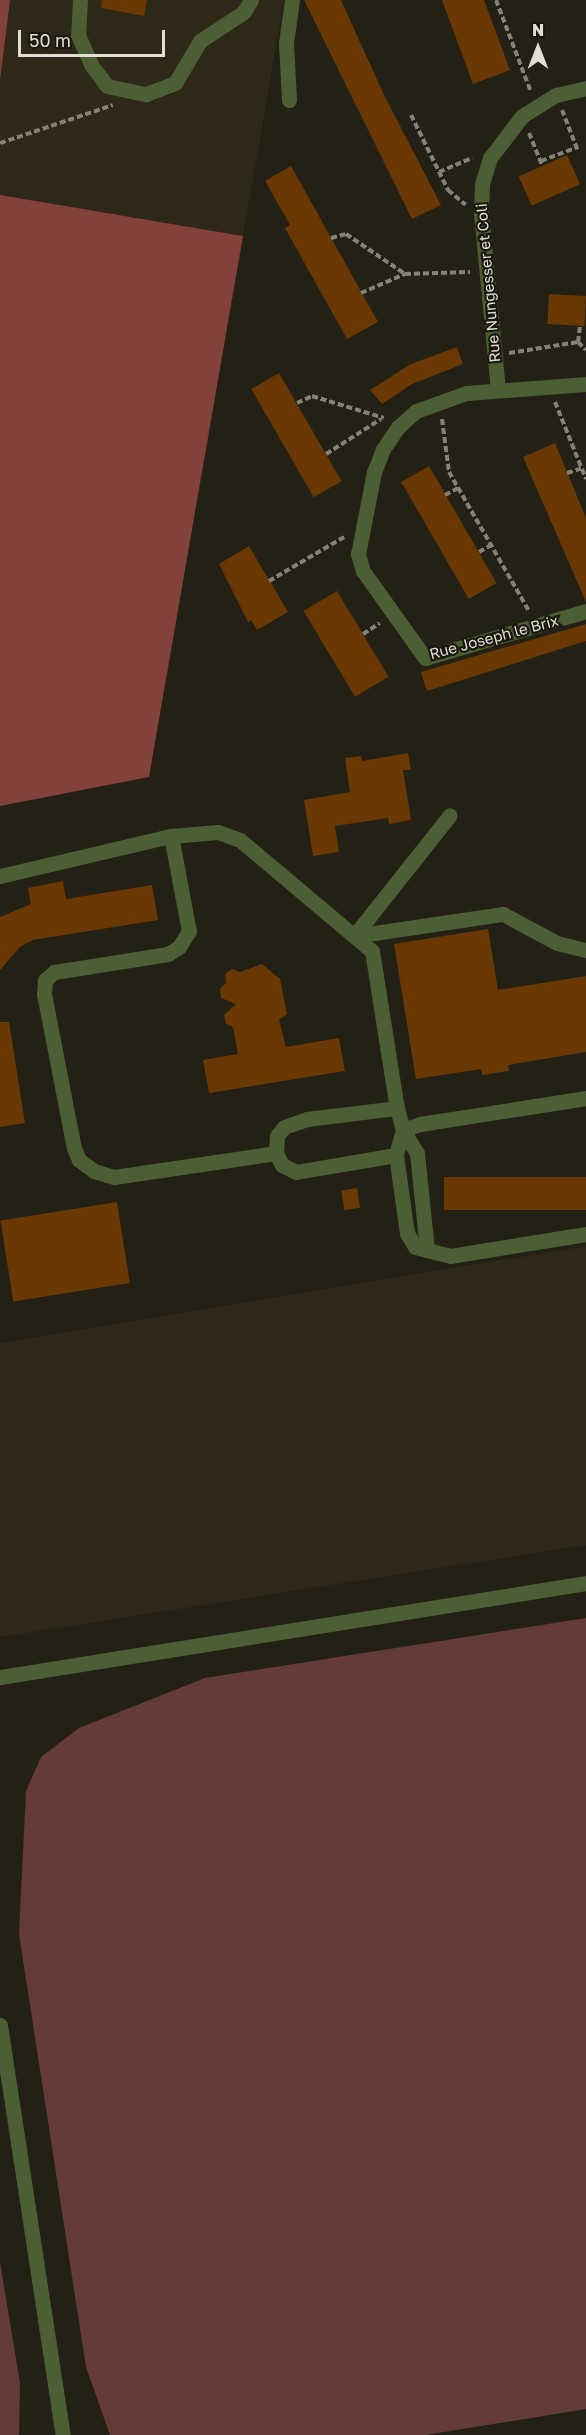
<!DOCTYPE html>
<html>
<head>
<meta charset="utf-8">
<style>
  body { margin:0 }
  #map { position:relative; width:586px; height:2435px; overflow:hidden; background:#232016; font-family:"Golos Text",sans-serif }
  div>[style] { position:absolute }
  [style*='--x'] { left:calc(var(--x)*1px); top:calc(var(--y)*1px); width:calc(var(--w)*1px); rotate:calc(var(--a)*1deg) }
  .built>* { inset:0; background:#2d2818 }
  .green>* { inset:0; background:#643b37 }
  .forest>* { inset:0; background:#83413c }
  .building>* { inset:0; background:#6a3802; transform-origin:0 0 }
  .path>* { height:4px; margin-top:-2px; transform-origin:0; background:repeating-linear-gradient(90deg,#848279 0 6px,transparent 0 9px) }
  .minor>* { height:15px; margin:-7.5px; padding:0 7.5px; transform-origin:7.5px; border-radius:7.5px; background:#4c5e33 }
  span { translate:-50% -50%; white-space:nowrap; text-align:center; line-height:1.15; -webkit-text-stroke:4.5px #1a170d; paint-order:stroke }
  .street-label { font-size:15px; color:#e0ded7 }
  .north { position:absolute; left:508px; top:18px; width:60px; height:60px; -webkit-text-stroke:4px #1a170d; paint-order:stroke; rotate:0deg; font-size:16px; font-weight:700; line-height:24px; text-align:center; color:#e0ded7 }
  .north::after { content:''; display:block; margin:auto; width:21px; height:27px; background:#e0ded7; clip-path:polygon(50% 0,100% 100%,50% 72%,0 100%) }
  .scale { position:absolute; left:18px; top:30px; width:147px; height:27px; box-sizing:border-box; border:3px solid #e0ded7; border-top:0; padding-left:8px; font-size:18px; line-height:21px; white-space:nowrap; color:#e0ded7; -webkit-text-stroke:4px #1a170d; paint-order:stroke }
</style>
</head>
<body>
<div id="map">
  <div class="built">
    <div style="clip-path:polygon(10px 0,284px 0,243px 236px,0 195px,0 81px)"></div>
    <div style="clip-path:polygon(586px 1246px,586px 1545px,0 1637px,0 1343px)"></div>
  </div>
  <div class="green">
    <div style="clip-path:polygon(586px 1618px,586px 2409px,426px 2435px,110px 2435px,86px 2367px,19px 1934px,26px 1791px,41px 1757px,79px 1728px,205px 1678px)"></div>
    <div style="clip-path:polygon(0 2262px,20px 2383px,19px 2435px,0 2435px)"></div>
  </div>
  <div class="forest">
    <div style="clip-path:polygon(0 0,10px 0,0 81px)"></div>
    <div style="clip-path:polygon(0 195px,243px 236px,149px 777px,0 806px)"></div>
  </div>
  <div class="building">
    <div style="clip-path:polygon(102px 0,147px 0,144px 16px,101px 8px)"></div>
    <div style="clip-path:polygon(304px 0,341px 0,384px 95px,441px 205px,412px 219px)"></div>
    <div style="clip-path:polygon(442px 0,484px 0,510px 70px,473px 84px)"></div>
    <div style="left:567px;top:155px;width:32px;height:53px;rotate:66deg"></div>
    <div style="clip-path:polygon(291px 166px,378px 322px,347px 339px,285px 228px,290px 225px,265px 181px)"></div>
    <div style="left:549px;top:294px;width:37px;height:30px;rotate:3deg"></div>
    <div style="clip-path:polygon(457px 347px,463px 364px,412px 384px,382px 404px,370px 390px,411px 364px)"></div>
    <div style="left:279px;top:373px;width:125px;height:32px;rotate:60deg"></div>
    <div style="clip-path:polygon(555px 443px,586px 518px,586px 602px,523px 457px)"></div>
    <div style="left:429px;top:466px;width:135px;height:32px;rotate:60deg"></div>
    <div style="clip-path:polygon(249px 546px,288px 612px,257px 630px,251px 620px,248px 622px,219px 564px)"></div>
    <div style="left:337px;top:591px;width:100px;height:39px;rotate:59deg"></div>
    <div style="clip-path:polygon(586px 624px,586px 641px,427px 691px,421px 672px)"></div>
    <div style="clip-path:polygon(408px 753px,411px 770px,403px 770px,411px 820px,389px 824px,388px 818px,335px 826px,339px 852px,313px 856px,304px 800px,350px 792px,345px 758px,361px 756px,362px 761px)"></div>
    <div style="clip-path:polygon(63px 881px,66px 899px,152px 885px,158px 920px,33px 940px,20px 947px,0 970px,0 917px,31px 904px,28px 888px)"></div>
    <div style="clip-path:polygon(488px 929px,498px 990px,586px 976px,586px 1052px,508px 1065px,509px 1071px,482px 1075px,481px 1069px,416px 1079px,394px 944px)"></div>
    <div style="clip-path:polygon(262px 964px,280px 979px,287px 1014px,279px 1020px,286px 1047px,339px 1038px,345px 1071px,209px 1093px,203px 1060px,238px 1054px,233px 1027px,226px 1024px,224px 1015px,236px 1004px,221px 998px,220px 989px,226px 983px,225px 974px,232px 969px,240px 972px)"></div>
    <div style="clip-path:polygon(0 1022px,9px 1022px,25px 1123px,0 1127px)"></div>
    <div style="left:586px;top:1177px;width:33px;height:142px;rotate:90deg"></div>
    <div style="left:357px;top:1188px;width:20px;height:16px;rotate:81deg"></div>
    <div style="left:117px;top:1202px;width:82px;height:118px;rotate:81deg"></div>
  </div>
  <div class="path">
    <div style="--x:496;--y:0;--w:98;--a:69.2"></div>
    <div style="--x:562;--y:110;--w:44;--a:68.7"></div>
    <div style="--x:411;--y:115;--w:84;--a:63.7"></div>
    <div style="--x:448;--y:190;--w:23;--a:40"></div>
    <div style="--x:529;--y:133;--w:35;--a:68"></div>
    <div style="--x:0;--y:143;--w:119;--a:-18.6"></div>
    <div style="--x:541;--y:161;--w:39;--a:-21"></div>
    <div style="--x:439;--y:172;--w:36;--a:-23"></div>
    <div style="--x:331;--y:238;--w:16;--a:-15"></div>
    <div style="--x:346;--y:234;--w:71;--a:34.1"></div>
    <div style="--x:361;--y:293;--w:48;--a:-23.4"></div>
    <div style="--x:405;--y:274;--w:65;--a:-1.8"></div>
    <div style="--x:578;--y:342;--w:11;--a:45"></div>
    <div style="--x:509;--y:353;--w:70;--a:-9.1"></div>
    <div style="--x:578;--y:342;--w:16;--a:-83"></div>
    <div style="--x:555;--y:402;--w:83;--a:68.1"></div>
    <div style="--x:297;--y:403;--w:17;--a:-25"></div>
    <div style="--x:312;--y:396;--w:75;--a:17"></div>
    <div style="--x:442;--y:419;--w:53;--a:82.5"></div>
    <div style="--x:449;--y:472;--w:160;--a:60.1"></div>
    <div style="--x:326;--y:454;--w:65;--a:-32.5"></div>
    <div style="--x:567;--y:473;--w:16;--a:-18"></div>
    <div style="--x:445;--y:495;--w:15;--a:-28"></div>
    <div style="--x:479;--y:552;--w:14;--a:-30"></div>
    <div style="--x:269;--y:581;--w:89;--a:-30.3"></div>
    <div style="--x:363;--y:634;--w:20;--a:-33"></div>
  </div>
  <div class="minor">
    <div style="--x:80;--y:0;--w:35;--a:93"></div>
    <div style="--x:78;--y:35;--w:34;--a:66"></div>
    <div style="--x:92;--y:66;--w:25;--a:53"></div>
    <div style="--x:107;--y:86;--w:40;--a:12"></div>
    <div style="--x:146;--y:94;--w:31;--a:-21"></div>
    <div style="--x:175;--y:83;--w:49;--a:-59.2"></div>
    <div style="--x:200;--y:41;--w:53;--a:-33.4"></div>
    <div style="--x:244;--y:12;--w:14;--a:-60"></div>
    <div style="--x:289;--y:100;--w:57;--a:-93"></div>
    <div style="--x:286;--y:43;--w:43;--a:-82.1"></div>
    <div style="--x:586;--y:384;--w:120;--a:175.7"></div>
    <div style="--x:466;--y:393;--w:53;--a:160.2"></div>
    <div style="--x:416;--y:411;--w:24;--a:138"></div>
    <div style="--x:398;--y:427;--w:27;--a:124"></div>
    <div style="--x:383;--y:449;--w:25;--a:111"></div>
    <div style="--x:374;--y:472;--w:84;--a:101"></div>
    <div style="--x:358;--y:554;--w:18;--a:74"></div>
    <div style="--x:363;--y:571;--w:107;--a:54.5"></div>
    <div style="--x:425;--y:658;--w:168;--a:-16.3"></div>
    <div style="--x:498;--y:390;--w:179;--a:-95.5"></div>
    <div style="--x:481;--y:212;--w:28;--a:-88"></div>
    <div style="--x:482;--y:184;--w:27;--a:-73"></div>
    <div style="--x:490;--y:158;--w:53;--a:-52.7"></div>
    <div style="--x:522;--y:116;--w:40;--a:-32"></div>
    <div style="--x:556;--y:95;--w:31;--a:-13"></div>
    <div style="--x:171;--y:836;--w:97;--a:79.3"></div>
    <div style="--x:189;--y:931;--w:19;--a:122"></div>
    <div style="--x:179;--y:947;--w:13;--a:148"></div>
    <div style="--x:168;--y:954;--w:115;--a:171"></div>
    <div style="--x:54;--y:972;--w:12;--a:138"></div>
    <div style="--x:45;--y:980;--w:14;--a:94"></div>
    <div style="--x:44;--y:994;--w:157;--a:79"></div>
    <div style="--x:74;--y:1148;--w:13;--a:67"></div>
    <div style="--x:79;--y:1160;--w:19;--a:36"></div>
    <div style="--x:94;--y:1171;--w:21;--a:17"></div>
    <div style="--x:114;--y:1177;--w:164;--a:-8.4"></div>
    <div style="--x:0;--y:876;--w:176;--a:-13.2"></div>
    <div style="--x:171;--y:836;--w:47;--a:-4.9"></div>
    <div style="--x:218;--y:832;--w:23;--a:20"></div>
    <div style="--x:240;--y:840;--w:172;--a:40.1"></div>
    <div style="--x:372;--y:951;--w:159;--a:81"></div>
    <div style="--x:397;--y:1108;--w:23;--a:75"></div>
    <div style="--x:403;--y:1130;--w:27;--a:59"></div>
    <div style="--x:417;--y:1153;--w:98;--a:84.1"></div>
    <div style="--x:354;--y:936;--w:151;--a:-8.4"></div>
    <div style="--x:503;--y:914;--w:61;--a:28.2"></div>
    <div style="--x:557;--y:943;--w:30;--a:14"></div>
    <div style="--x:354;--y:936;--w:154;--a:-51.6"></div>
    <div style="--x:586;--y:1098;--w:168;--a:171.1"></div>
    <div style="--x:420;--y:1124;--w:18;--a:161"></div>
    <div style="--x:403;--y:1130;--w:26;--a:106"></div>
    <div style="--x:396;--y:1155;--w:79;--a:82"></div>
    <div style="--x:407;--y:1233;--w:16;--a:60"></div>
    <div style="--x:415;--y:1247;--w:36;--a:14"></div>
    <div style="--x:450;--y:1256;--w:138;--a:-9.2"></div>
    <div style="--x:396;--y:1155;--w:101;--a:170.4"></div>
    <div style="--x:296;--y:1172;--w:16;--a:-153"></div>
    <div style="--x:282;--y:1165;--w:13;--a:-117"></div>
    <div style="--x:276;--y:1153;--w:17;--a:-87"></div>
    <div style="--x:277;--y:1136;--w:11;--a:-52"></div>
    <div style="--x:284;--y:1127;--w:24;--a:-19"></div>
    <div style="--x:307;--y:1119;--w:91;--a:-7"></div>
    <div style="--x:0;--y:1677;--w:593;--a:-9.11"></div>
    <div style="--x:0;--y:2025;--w:415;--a:81.3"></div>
  </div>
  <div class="street-label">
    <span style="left:488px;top:283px;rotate:-95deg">Rue Nungesser et Coli</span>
    <span style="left:494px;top:637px;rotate:-15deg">Rue Joseph le Brix</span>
  </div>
  <div class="north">N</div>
  <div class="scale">50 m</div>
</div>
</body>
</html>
